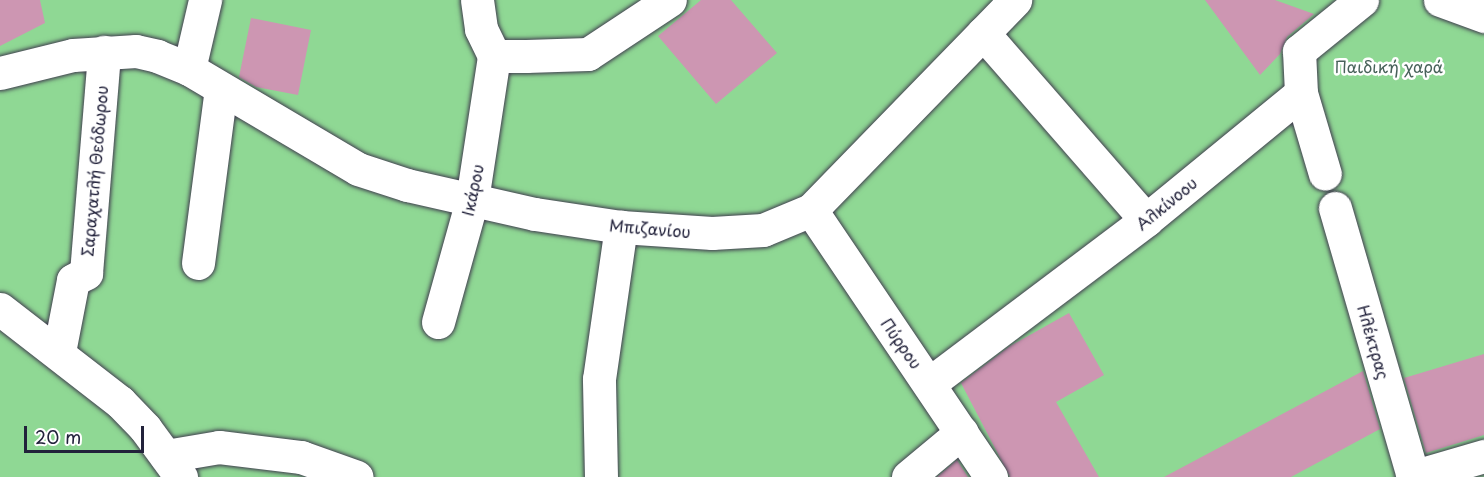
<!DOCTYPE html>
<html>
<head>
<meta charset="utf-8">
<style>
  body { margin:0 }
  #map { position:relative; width:1484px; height:477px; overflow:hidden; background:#f2debf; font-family:"Playpen Sans",sans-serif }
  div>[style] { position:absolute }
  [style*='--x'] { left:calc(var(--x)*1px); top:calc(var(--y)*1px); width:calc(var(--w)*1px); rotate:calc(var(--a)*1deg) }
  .green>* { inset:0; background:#8fd894; transform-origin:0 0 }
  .building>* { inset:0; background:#cd96b2 }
  .roads { filter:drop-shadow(0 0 2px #413e4f) drop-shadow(0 0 2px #413e4f) }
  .minor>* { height:33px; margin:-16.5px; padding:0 16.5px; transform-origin:16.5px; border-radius:16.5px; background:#fff }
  span { translate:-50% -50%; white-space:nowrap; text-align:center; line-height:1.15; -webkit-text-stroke:5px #fff; paint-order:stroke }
  .park-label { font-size:16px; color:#48625a }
  .street-label { font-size:16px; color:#22223b }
  .scale { position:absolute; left:24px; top:426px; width:120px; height:27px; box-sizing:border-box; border:3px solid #22223b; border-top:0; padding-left:8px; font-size:18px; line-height:21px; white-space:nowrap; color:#22223b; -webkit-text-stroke:4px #fff; paint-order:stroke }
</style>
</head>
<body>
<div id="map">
  <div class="green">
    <div style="left:0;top:0;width:1484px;height:477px"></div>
  </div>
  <div class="building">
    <div style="clip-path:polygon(0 0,40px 0,45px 23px,0 46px)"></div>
    <div style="clip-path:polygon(701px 0,731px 0,777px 53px,716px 104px,658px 36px)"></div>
    <div style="clip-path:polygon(1205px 0,1275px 0,1314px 14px,1287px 37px,1280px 54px,1260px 75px)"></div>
    <div style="clip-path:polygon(251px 18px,311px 30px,298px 95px,256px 87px,239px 77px)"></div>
    <div style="clip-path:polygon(1069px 313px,1104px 375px,1056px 402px,1099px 477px,1010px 477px,961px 383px,1010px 346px)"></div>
    <div style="clip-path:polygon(1484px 354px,1484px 435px,1426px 453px,1404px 378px)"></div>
    <div style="clip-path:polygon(1363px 371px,1380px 429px,1291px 477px,1164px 477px)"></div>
    <div style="clip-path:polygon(957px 460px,968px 477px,937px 477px)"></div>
  </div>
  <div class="roads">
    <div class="minor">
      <div style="--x:477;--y:0;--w:29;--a:82"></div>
      <div style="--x:481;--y:29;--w:30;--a:64"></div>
      <div style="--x:494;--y:56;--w:32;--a:0"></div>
      <div style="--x:526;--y:56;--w:62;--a:-1.8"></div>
      <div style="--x:588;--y:54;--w:98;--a:-33.4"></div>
      <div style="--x:1440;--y:0;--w:47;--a:20"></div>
      <div style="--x:983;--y:33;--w:248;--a:48.9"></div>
      <div style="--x:189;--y:69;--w:71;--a:-76.9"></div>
      <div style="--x:0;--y:73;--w:75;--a:-13.9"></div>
      <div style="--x:73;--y:55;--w:63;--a:-3.6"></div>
      <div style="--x:136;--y:51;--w:22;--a:13"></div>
      <div style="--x:157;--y:56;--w:35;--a:22"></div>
      <div style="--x:189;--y:69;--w:196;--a:30.6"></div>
      <div style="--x:358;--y:169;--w:52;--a:18.1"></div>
      <div style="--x:407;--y:185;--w:131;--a:12.8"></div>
      <div style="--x:535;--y:214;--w:87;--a:8.6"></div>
      <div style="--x:621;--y:227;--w:91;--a:3.8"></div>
      <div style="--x:712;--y:233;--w:51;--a:-3.4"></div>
      <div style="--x:763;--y:230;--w:52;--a:-22.6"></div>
      <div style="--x:811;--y:210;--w:293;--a:-45.8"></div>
      <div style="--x:1301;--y:93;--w:84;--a:73.5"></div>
      <div style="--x:1335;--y:208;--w:280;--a:73.8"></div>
      <div style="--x:811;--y:210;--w:322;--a:56"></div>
      <div style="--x:198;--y:263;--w:176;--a:-82.5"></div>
      <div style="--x:0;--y:309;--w:152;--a:37.8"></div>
      <div style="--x:120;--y:402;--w:36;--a:46"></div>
      <div style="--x:145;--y:428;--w:61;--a:53.7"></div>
      <div style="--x:438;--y:322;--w:127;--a:-74.4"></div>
      <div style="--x:472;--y:200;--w:146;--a:-81.3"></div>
      <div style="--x:59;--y:352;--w:73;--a:-79"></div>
      <div style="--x:73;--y:280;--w:15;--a:-28"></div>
      <div style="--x:86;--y:273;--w:222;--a:-85.3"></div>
      <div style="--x:930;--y:383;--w:271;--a:-37"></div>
      <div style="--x:1146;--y:220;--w:200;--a:-39.3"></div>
      <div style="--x:1301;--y:93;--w:42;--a:-92.7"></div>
      <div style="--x:1299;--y:51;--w:81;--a:-39"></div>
      <div style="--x:166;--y:456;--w:54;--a:-9.6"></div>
      <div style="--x:219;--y:447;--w:83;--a:7"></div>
      <div style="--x:301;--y:457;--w:59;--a:19.7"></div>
      <div style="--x:601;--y:477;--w:98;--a:-91.2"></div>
      <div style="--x:599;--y:379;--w:154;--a:-81.8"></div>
      <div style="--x:908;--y:477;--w:70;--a:-39.8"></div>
      <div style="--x:1412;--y:477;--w:75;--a:-16.3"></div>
    </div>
  </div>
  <div class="park-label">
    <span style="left:1389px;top:66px">Παιδική χαρά</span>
  </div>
  <div class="street-label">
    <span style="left:94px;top:171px;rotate:-85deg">Σαραχατλή Θεόδωρου</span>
    <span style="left:472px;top:190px;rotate:-78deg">Ικάρου</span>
    <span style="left:1166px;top:203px;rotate:-39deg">Αλκίνοου</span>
    <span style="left:650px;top:228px;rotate:5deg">Μπιζανίου</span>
    <span style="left:1374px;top:342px;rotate:74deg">Ηλέκτρας</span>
    <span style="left:902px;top:343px;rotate:55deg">Πύρρου</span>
  </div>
  <div class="scale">20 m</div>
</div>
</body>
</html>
